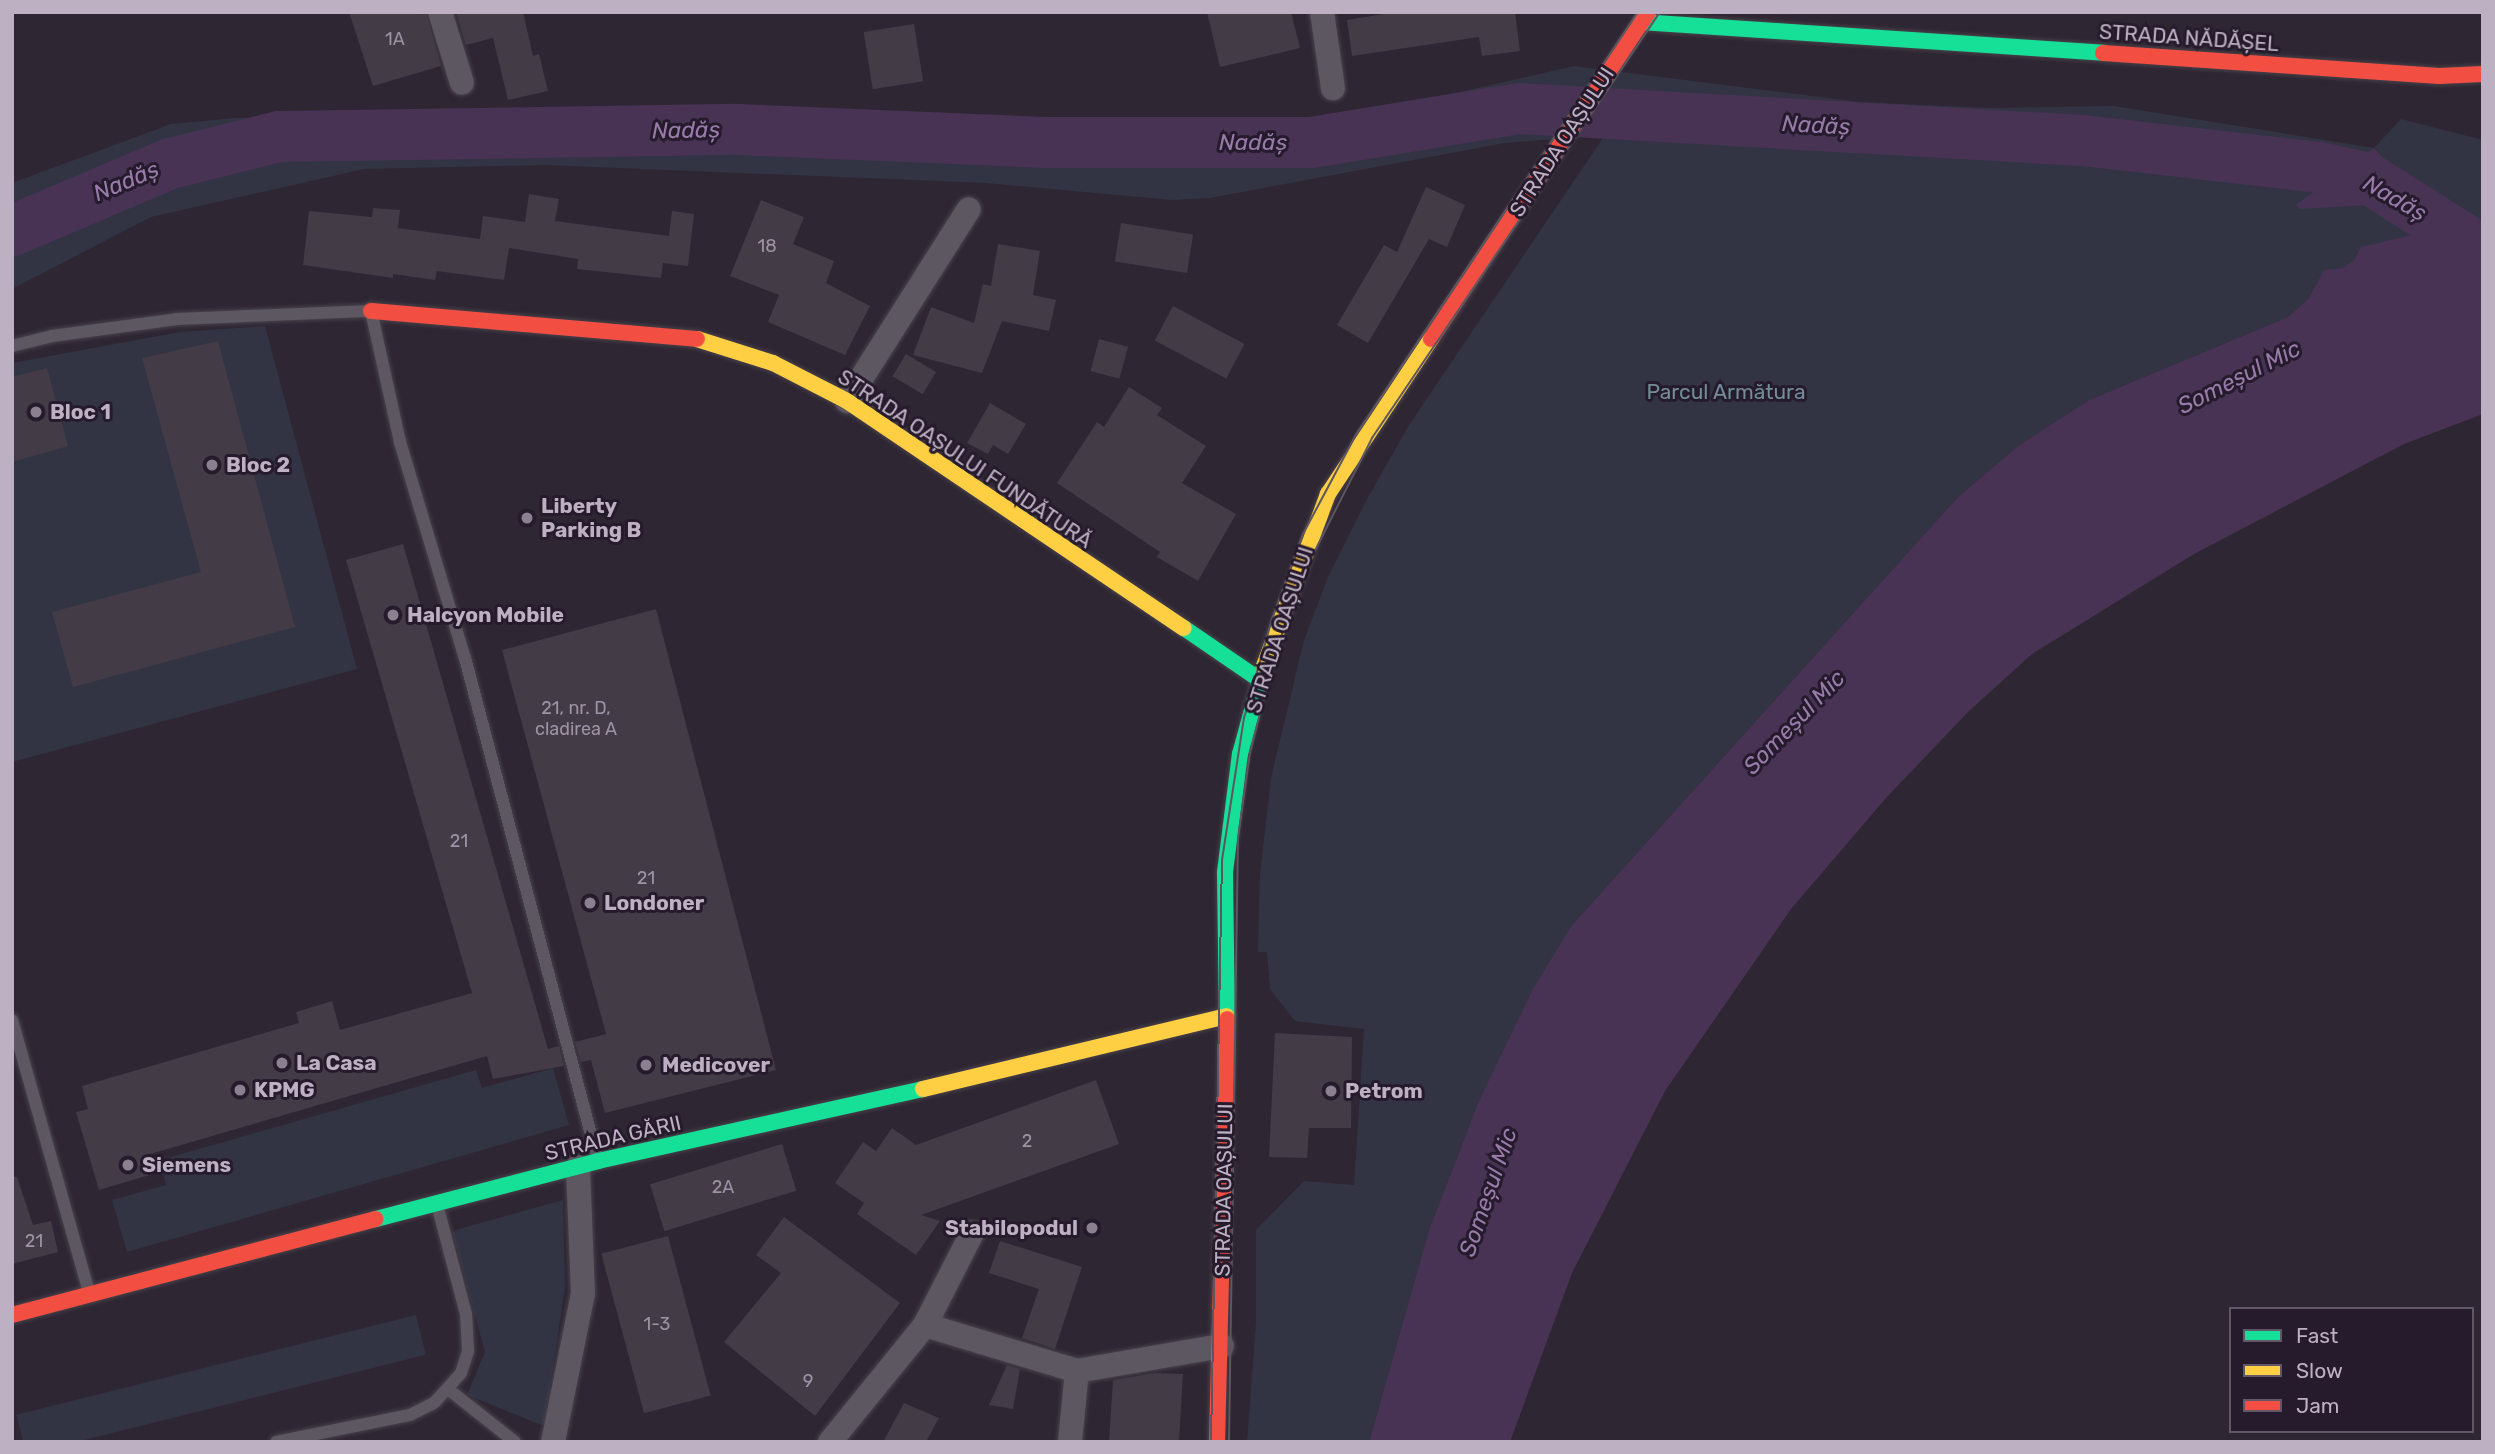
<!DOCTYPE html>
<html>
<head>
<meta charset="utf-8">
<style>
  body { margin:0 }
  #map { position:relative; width:2495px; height:1454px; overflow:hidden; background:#2e2632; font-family:Rubik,sans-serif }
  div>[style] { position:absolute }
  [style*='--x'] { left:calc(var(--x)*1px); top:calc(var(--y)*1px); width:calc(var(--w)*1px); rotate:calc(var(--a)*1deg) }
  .green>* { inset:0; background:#323444; transform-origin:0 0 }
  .water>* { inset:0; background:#483355 }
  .river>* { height:51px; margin:-25.5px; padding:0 25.5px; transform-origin:25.5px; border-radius:25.5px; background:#483355 }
  .building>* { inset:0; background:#433c47; transform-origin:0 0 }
  .roads { filter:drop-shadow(0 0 2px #48424b) drop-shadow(0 0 2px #48424b) }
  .lane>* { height:12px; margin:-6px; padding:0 6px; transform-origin:6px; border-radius:6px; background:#5c5760 }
  .street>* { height:24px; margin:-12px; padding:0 12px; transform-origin:12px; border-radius:12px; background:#5c5760 }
  .fast>* { height:16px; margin:-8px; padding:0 8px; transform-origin:8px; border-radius:8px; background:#16e098 }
  .slow>* { height:16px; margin:-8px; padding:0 8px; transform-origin:8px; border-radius:8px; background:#ffcf43 }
  .jam>* { height:16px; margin:-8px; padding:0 8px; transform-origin:8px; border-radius:8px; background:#f24e42 }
  .tram>* { height:2px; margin:-1px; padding:0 1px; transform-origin:1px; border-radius:1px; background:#5d5660 }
  .dots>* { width:19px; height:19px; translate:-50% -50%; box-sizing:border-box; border:4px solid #261b2c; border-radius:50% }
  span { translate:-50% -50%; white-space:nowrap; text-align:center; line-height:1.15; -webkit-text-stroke:6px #261b2c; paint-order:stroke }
  .number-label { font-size:18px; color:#9e93a4 }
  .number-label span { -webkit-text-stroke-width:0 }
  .street-label { font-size:21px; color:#bdb0c3 }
  .park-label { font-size:21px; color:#718d97 }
  .poi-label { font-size:21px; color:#bdb0c3; font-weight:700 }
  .left { translate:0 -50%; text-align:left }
  .right { translate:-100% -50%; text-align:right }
  .water-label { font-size:23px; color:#987baa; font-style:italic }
  .frame { position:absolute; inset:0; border:14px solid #bdb0c3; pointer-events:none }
  .legend { position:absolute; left:2229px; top:1307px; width:245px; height:126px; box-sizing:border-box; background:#261b2c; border:2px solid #625768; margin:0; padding:9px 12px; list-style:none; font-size:21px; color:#bdb0c3 }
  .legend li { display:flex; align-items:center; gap:14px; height:35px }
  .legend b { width:35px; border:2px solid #625768 }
</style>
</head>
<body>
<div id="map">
  <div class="green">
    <div style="clip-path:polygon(1574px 66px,1860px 102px,1991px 108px,2114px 106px,2374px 148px,2401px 119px,2483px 140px,2483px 233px,2404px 179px,2374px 148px,2335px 205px,2368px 205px,2417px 234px,2411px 239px,2343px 268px,2324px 271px,2309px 298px,2288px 317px,2089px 400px,2018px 446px,1958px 497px,1572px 925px,1478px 1103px,1429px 1230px,1369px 1442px,1247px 1442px,1256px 1322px,1256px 1230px,1304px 1181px,1354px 1185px,1364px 1029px,1295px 1021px,1270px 989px,1267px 952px,1258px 952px,1258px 946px,1260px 874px,1271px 778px,1304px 640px,1328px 577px,1366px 501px,1409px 425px,1605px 135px,1505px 143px,1210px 198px,1172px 200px,986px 183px,546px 165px,364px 169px,151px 217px,12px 289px,12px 183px,171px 124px,235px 118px,483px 113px,872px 118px,1285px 132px)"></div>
    <div style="clip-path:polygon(265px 326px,357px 669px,12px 762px,12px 363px,180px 332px)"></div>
    <div style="clip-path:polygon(553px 1068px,569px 1125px,127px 1252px,112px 1200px,166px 1185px,160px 1160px,476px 1070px,482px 1088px)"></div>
    <div style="clip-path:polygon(563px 1200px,565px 1287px,544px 1426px,467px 1395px,485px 1352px,452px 1231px)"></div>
    <div style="left:416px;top:1315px;width:41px;height:412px;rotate:76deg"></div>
  </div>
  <div class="water">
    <div style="clip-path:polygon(2374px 148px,2404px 179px,2483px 233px,2483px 414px,2404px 444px,2194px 554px,2032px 654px,1969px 711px,1886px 798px,1791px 909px,1665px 1091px,1572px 1273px,1510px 1442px,1369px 1442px,1429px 1230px,1478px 1103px,1533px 989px,1572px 925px,1958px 497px,2018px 446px,2089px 400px,2288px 317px,2309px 298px,2324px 270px,2343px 268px,2354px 260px,2361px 247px,2416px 234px,2368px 205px,2300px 209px,2296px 205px)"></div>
  </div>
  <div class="river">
    <div style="--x:12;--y:230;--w:172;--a:-23"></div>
    <div style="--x:170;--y:163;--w:112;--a:-13.9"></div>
    <div style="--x:279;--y:136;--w:458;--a:-0.9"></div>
    <div style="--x:737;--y:129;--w:309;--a:2.4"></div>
    <div style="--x:1046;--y:142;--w:265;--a:0"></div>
    <div style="--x:1311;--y:142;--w:211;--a:-9.3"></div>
    <div style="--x:1519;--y:108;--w:564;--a:3.25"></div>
    <div style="--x:2082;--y:140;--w:240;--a:6.5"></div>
    <div style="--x:2320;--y:167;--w:49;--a:12.9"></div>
    <div style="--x:2368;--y:178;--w:136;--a:32.4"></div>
  </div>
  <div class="building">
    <div style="clip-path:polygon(349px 12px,426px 12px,441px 66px,373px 86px)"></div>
    <div style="clip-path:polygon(456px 12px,523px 12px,533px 56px,539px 54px,548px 91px,508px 100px,493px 38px,466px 45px)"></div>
    <div style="clip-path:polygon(1207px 12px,1291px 12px,1300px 48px,1220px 67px)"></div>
    <div style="clip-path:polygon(1396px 12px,1515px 12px,1520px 51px,1482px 56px,1479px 37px,1352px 56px,1347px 20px)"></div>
    <div style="left:914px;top:24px;width:58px;height:51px;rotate:81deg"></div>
    <div style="clip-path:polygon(1426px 187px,1465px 205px,1447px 247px,1429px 239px,1368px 343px,1337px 325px,1384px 245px,1397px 252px)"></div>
    <div style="clip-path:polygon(529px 194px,559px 199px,555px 221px,669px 236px,672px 211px,694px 214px,688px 266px,663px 263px,661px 278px,577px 269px,578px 259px,509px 248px,504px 280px,437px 271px,435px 280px,393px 274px,393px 278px,303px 265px,309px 211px,372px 217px,373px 208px,400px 210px,398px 228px,480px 239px,483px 216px,525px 222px)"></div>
    <div style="clip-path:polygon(761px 200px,804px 217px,793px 244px,834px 261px,826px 283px,870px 306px,845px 355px,768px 322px,779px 295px,730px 276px)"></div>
    <div style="left:1121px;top:223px;width:73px;height:39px;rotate:9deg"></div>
    <div style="clip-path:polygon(998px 244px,1040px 251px,1033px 295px,1056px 300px,1049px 331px,1002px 321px,982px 373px,913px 355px,931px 307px,974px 323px,983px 284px,991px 286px)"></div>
    <div style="left:1173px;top:306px;width:81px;height:39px;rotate:28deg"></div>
    <div style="left:1099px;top:339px;width:30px;height:33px;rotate:15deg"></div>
    <div style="clip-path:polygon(218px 341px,295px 627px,73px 687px,52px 612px,201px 572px,142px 358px)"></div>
    <div style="left:906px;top:354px;width:35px;height:26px;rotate:31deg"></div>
    <div style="clip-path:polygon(47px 368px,68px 446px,12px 462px,12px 377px)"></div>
    <div style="clip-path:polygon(1129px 387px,1162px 408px,1157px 415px,1206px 446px,1182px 483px,1236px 514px,1198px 581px,1157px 557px,1160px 552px,1057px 483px,1097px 422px,1104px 427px)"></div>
    <div style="clip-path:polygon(990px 403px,1026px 424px,1008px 454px,993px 445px,988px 454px,967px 443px)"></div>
    <div style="clip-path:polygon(403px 544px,548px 1049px,559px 1046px,564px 1066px,493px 1079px,487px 1056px,147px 1155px,153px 1174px,99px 1190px,76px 1112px,88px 1109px,82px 1086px,299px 1023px,296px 1012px,332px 1001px,340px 1030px,472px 993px,346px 560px)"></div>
    <div style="clip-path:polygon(656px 609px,776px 1070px,605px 1113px,591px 1060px,581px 1062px,575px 1042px,606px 1034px,502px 650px)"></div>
    <div style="clip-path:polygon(1275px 1033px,1352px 1037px,1351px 1128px,1309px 1128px,1307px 1158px,1269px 1157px)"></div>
    <div style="clip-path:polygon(1096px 1080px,1119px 1144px,921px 1215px,940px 1221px,916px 1255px,857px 1214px,864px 1203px,835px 1183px,863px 1142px,876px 1151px,892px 1128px,916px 1145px)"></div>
    <div style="left:782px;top:1144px;width:49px;height:138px;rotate:73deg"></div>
    <div style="clip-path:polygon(12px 1177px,17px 1177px,33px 1225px,51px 1221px,58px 1252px,12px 1264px)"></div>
    <div style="clip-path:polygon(784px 1217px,900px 1303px,815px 1416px,724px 1342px,781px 1273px,756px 1255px)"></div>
    <div style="left:668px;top:1236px;width:165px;height:69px;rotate:75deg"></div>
    <div style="clip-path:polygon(1000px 1241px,1082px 1267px,1055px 1349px,1022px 1338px,1039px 1289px,989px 1273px)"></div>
    <div style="clip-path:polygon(1007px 1365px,1020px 1369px,1013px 1409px,989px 1405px)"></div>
    <div style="clip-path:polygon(1155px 1373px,1183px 1374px,1179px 1442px,1109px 1442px,1113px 1380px)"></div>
    <div style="clip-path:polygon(904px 1403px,939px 1418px,926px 1442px,883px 1442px)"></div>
  </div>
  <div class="roads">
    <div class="lane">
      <div style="--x:12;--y:346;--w:41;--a:-14"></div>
      <div style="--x:52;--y:336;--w:126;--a:-7.7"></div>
      <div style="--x:177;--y:319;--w:194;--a:-2.4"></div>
      <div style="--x:371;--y:311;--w:134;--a:77.5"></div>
      <div style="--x:400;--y:442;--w:226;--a:73.3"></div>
      <div style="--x:465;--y:658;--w:520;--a:75.19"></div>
      <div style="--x:12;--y:1020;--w:284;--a:74.2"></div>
      <div style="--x:448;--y:1389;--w:85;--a:38.3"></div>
      <div style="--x:276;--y:1442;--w:137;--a:-11.4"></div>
      <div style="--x:410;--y:1415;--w:28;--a:-27"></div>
      <div style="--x:435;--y:1402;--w:39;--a:-48"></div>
      <div style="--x:461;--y:1373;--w:23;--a:-72"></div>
      <div style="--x:468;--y:1351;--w:37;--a:-93"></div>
      <div style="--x:466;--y:1314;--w:114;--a:-104.8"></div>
    </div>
    <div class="street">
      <div style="--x:440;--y:12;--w:74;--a:72.8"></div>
      <div style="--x:1322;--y:12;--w:77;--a:81.8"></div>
      <div style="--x:847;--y:401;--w:227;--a:-57.6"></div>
      <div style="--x:925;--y:1325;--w:159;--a:16.8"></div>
      <div style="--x:553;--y:1442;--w:152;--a:-78.6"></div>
      <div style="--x:583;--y:1293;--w:126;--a:-92.3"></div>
      <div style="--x:830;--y:1442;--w:151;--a:-50.9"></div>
      <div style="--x:925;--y:1325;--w:103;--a:-62.9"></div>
      <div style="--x:1070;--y:1442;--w:71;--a:-84.4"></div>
      <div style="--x:1077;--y:1371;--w:147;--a:-9.8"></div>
    </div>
    <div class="fast">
      <div style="--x:1641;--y:22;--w:463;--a:3.8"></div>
      <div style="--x:1184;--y:628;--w:92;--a:34.4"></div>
      <div style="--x:1227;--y:1019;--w:147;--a:-90.8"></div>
      <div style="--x:1225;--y:872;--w:119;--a:-82.8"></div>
      <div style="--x:1240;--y:754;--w:91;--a:-74.7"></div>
      <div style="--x:376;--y:1219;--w:229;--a:-14.6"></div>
      <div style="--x:598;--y:1161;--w:333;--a:-12.5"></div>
    </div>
    <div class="slow">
      <div style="--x:697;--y:339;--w:80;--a:17.5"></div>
      <div style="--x:773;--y:363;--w:83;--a:27.2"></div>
      <div style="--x:847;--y:401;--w:406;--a:34"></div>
      <div style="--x:1264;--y:666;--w:184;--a:-69.6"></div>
      <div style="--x:1328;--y:494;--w:186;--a:-56.4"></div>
      <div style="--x:923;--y:1089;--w:312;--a:-13.5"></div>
    </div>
    <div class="jam">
      <div style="--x:2103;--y:53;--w:337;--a:3.9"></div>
      <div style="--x:2439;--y:76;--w:44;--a:-2.6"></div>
      <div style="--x:371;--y:311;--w:327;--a:4.9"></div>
      <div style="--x:1431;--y:339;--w:392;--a:-56.4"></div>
      <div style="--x:12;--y:1315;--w:376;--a:-14.8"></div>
      <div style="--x:1217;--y:1442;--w:423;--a:-88.6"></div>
    </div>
  </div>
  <div class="tram">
    <div style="--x:1211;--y:1442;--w:582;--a:-88.92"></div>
    <div style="--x:1222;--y:860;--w:144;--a:-81.2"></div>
    <div style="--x:1244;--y:718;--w:103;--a:-74.2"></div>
    <div style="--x:1272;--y:619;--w:90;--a:-70"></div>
    <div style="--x:1303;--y:534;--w:115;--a:-61.9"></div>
    <div style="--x:1357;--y:433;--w:506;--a:-56.28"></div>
    <div style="--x:1229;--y:1442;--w:604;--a:-89.15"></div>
    <div style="--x:1238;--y:838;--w:86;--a:-82"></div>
    <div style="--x:1250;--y:753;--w:94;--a:-75.8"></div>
    <div style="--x:1273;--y:662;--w:82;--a:-72.2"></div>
    <div style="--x:1298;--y:584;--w:164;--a:-63.1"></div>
    <div style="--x:1372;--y:438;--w:514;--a:-55.94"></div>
  </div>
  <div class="dots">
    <div style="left:36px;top:412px;background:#8b8090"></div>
    <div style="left:212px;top:465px;background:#8b8090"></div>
    <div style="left:527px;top:518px;background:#8b8090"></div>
    <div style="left:393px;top:615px;background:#8b8090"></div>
    <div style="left:590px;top:903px;background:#8b8090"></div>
    <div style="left:282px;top:1063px;background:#8b8090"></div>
    <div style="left:646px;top:1065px;background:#8b8090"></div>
    <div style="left:240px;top:1090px;background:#8b8090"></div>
    <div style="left:1331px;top:1091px;background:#8b8090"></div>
    <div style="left:128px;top:1165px;background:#8b8090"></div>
    <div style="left:1092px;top:1228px;background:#8b8090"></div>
  </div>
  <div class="number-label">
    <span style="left:395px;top:39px">1A</span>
    <span style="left:767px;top:246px">18</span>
    <span style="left:576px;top:719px">21, nr. D,<br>cladirea A</span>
    <span style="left:459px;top:841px">21</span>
    <span style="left:646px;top:878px">21</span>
    <span style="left:1027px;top:1141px">2</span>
    <span style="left:723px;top:1187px">2A</span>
    <span style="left:34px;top:1241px">21</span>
    <span style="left:657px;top:1324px">1-3</span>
    <span style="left:808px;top:1381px">9</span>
  </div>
  <div class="street-label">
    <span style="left:2189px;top:38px;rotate:4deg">STRADA NĂDĂȘEL</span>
    <span style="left:1562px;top:142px;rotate:-57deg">STRADA OAȘULUI</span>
    <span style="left:965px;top:459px;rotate:34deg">STRADA OAȘULUI FUNDĂTURĂ</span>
    <span style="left:1280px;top:630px;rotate:-72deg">STRADA OAȘULUI</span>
    <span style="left:613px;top:1138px;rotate:-13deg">STRADA GĂRII</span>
    <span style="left:1224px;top:1190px;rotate:-89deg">STRADA OAȘULUI</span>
  </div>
  <div class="park-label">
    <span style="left:1726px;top:392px">Parcul Armătura</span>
  </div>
  <div class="poi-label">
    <span class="left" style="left:50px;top:412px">Bloc 1</span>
    <span class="left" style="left:226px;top:465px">Bloc 2</span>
    <span class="left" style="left:541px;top:518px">Liberty<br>Parking B</span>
    <span class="left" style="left:407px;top:615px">Halcyon Mobile</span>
    <span class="left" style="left:604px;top:903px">Londoner</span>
    <span class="left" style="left:296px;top:1063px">La Casa</span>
    <span class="left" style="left:662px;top:1065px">Medicover</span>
    <span class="left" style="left:254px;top:1090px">KPMG</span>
    <span class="left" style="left:1345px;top:1091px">Petrom</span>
    <span class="left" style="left:142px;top:1165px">Siemens</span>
    <span class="right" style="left:1078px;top:1228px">Stabilopodul</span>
  </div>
  <div class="water-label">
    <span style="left:1816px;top:125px;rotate:3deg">Nadăș</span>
    <span style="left:686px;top:130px;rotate:-1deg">Nadăș</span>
    <span style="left:1253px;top:142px">Nadăș</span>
    <span style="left:126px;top:181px;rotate:-23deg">Nadăș</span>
    <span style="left:2395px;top:198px;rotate:30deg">Nadăș</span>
    <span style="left:2239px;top:377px;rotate:-27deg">Someșul Mic</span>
    <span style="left:1794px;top:722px;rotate:-46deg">Someșul Mic</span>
    <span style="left:1488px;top:1192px;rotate:-71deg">Someșul Mic</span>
  </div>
  <div class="frame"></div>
  <ul class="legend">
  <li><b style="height:9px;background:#16e098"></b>Fast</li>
  <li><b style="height:9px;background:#ffcf43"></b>Slow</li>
  <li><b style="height:9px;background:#f24e42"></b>Jam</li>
  </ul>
</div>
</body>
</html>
